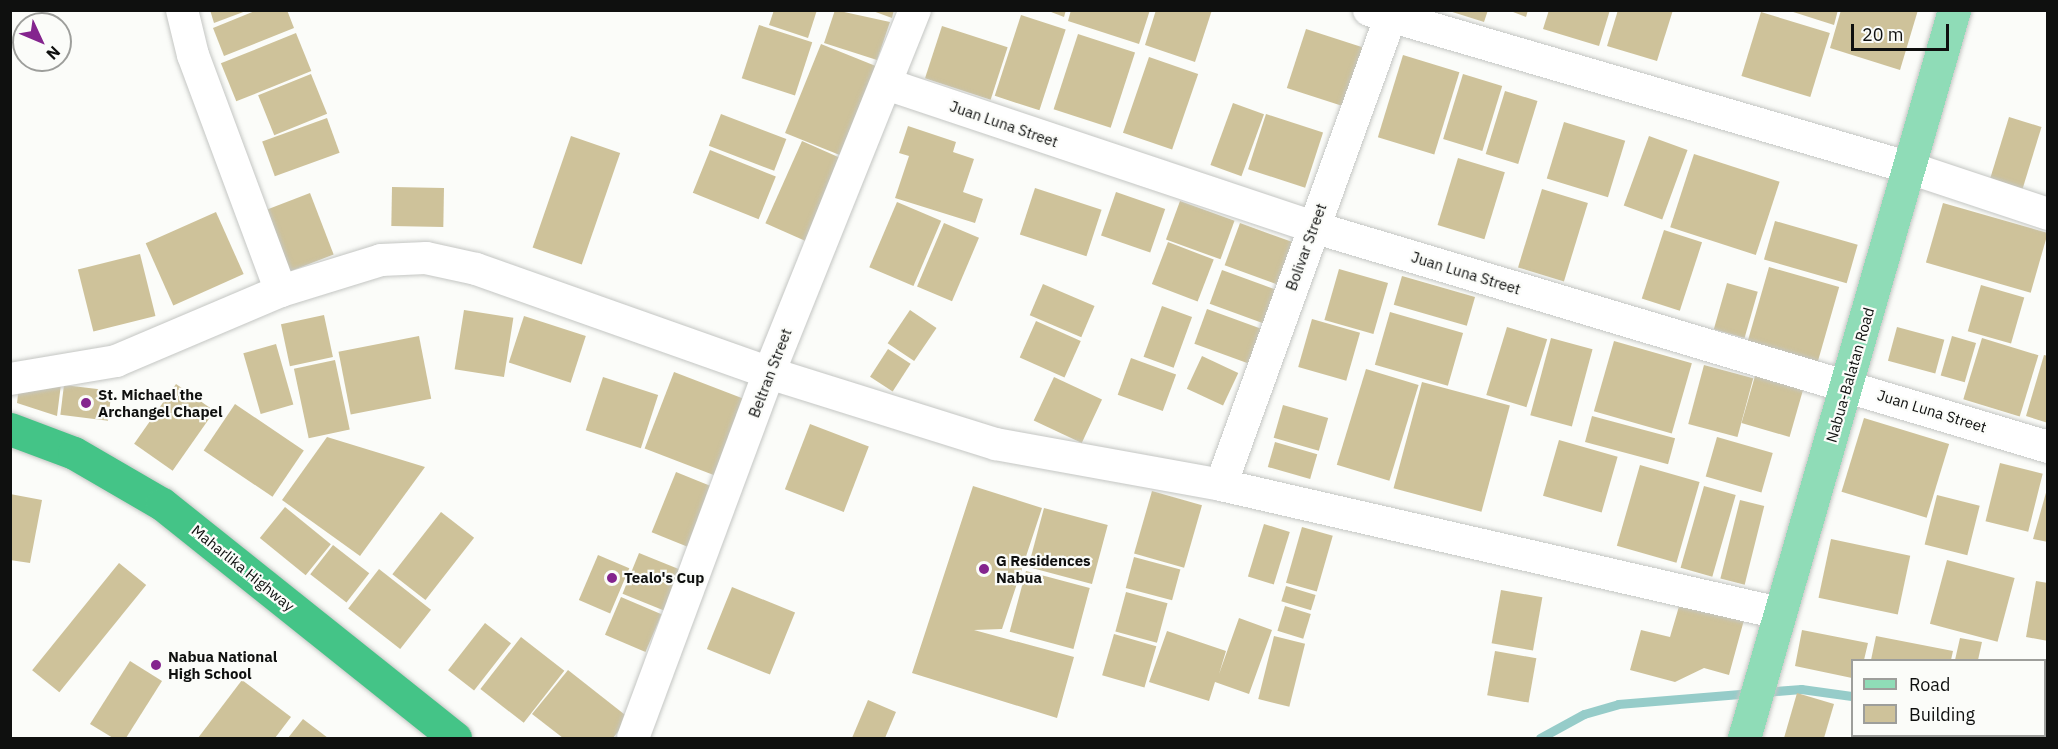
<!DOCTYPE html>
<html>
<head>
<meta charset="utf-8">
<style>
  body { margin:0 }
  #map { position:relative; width:2058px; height:749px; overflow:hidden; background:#fbfcf9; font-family:"IBM Plex Sans",sans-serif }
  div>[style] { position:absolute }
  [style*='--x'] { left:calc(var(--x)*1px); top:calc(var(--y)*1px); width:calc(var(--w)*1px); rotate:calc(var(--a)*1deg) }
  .stream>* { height:9px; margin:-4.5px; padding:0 4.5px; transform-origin:4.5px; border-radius:4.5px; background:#96ccc9 }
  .building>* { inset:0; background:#cec29a; transform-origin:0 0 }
  .roads { filter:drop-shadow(0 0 2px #c4c6c3) drop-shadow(0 0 2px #c4c6c3) }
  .minor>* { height:32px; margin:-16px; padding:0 16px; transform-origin:16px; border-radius:16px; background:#fff }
  .major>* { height:33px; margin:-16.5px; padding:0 16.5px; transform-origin:16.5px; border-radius:16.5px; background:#8fdcb7 }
  .highway>* { height:33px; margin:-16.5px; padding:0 16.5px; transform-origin:16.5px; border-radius:16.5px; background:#44c487 }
  .dots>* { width:16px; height:16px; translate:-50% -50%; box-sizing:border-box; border:3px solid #fbfcf9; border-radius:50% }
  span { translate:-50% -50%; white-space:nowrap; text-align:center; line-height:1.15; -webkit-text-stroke:4.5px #fbfcf9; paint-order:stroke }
  .street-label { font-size:15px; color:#0f100f }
  .poi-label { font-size:15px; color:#0f100f; font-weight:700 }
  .left { translate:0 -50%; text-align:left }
  .frame { position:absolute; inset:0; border:12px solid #0f100f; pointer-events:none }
  .legend { position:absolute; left:1851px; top:659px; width:195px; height:78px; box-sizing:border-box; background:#fbfcf9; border:2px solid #9d9e9b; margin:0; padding:8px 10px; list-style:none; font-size:18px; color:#0f100f }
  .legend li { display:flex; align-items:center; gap:12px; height:30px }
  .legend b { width:30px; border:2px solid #9d9e9b }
  .north { position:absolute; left:12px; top:12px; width:60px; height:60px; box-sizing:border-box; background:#fbfcf9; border:2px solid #9d9e9b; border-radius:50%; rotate:134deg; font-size:16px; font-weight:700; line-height:24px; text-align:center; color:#0f100f }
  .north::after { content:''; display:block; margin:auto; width:21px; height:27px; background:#84248e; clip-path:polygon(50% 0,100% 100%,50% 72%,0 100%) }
  .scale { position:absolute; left:1851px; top:24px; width:98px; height:27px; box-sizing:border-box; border:3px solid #0f100f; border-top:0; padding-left:8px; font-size:18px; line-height:21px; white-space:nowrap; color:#0f100f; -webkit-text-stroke:4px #fbfcf9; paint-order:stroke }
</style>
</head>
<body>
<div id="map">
  <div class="stream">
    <div style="--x:2044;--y:723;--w:4;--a:0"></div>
    <div style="--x:1540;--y:738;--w:50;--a:-28.6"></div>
    <div style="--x:1584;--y:714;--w:35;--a:-16"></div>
    <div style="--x:1618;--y:704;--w:184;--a:-4.7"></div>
    <div style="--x:1801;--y:689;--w:51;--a:7.8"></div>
  </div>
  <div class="building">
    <div style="clip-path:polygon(210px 10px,245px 10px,246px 11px,214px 23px)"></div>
    <div style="clip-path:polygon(257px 10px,287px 10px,294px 28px,224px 56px,213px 28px)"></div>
    <div style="clip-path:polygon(774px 10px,817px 10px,808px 38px,769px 25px)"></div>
    <div style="clip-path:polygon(835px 10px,890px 22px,877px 60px,824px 43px)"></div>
    <div style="clip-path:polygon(870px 10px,894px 10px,892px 18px)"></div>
    <div style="clip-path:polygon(1046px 10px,1066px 10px,1064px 17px)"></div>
    <div style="clip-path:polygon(1071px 10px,1150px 10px,1139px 44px,1068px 21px)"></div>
    <div style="clip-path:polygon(1156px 10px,1212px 10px,1195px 62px,1145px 45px)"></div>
    <div style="clip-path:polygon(1446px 10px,1488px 10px,1484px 22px)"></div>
    <div style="clip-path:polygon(1508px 10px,1528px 10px,1526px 17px)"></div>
    <div style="clip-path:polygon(1549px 10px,1610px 10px,1599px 46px,1543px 29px)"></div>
    <div style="clip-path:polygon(1618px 10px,1673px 10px,1657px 61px,1607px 46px)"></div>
    <div style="clip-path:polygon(1787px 10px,1838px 10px,1834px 25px)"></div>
    <div style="clip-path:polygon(1841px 10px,1918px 10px,1900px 70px,1830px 48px)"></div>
    <div style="left:1761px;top:12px;width:72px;height:67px;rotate:17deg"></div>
    <div style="left:1021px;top:15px;width:47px;height:85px;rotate:18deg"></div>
    <div style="left:759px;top:25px;width:56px;height:56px;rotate:18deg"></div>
    <div style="left:942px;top:26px;width:69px;height:55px;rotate:18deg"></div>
    <div style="left:1306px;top:29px;width:61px;height:62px;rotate:18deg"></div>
    <div style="left:296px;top:33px;width:41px;height:81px;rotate:68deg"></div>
    <div style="left:1078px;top:34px;width:60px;height:79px;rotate:18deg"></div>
    <div style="left:821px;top:44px;width:67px;height:96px;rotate:22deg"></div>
    <div style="left:1403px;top:55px;width:59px;height:86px;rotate:17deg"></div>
    <div style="left:1149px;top:57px;width:52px;height:80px;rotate:19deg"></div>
    <div style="left:311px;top:74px;width:43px;height:57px;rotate:68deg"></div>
    <div style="left:1463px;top:74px;width:41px;height:68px;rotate:17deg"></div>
    <div style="left:1505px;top:91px;width:34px;height:66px;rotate:17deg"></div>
    <div style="left:1233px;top:103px;width:33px;height:66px;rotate:20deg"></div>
    <div style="left:721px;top:114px;width:70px;height:34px;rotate:21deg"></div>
    <div style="left:1266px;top:114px;width:60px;height:58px;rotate:18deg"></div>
    <div style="left:2009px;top:117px;width:34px;height:66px;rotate:17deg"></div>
    <div style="left:327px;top:118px;width:37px;height:69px;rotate:70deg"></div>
    <div style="left:1564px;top:122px;width:64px;height:59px;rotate:17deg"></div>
    <div style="clip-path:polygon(908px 126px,956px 142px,953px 152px,974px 159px,963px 192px,983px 199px,975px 223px,895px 198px,909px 156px,899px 153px)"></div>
    <div style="left:571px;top:136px;width:52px;height:118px;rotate:19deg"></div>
    <div style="left:1649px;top:136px;width:41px;height:74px;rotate:20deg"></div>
    <div style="left:802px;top:141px;width:47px;height:90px;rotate:24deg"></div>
    <div style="left:710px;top:150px;width:71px;height:46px;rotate:22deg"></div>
    <div style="left:1694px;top:154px;width:90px;height:77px;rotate:18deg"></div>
    <div style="left:1458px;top:158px;width:49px;height:70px;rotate:17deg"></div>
    <div style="left:392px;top:187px;width:52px;height:39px;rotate:1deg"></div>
    <div style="left:1035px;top:188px;width:70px;height:49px;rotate:18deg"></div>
    <div style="left:1542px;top:189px;width:48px;height:82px;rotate:17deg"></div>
    <div style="left:1116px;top:192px;width:52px;height:46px;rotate:19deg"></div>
    <div style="left:310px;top:193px;width:66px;height:48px;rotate:69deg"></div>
    <div style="left:1180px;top:201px;width:58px;height:41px;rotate:20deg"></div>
    <div style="left:897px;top:202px;width:48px;height:71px;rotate:23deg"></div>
    <div style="left:1943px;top:203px;width:109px;height:62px;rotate:16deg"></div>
    <div style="left:216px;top:212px;width:68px;height:77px;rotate:66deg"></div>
    <div style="left:1775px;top:221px;width:86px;height:40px;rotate:16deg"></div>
    <div style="left:944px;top:223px;width:38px;height:69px;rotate:23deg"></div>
    <div style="left:1240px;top:223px;width:61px;height:45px;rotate:20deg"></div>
    <div style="left:1664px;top:230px;width:40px;height:72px;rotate:18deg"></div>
    <div style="left:1168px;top:242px;width:49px;height:45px;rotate:21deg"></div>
    <div style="left:140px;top:254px;width:64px;height:64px;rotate:76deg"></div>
    <div style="left:1769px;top:267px;width:73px;height:80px;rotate:16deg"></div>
    <div style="left:1339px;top:269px;width:51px;height:53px;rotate:16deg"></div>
    <div style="left:1222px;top:270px;width:59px;height:36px;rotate:20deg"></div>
    <div style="left:1402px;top:276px;width:76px;height:30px;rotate:16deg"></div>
    <div style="left:1727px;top:283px;width:32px;height:48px;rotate:16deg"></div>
    <div style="left:1043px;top:284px;width:56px;height:34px;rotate:23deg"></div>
    <div style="left:1981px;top:285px;width:45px;height:48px;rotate:16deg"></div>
    <div style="left:1162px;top:306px;width:32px;height:54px;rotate:20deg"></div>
    <div style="left:1207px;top:309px;width:62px;height:37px;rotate:20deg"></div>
    <div style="left:464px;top:310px;width:50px;height:60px;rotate:9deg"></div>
    <div style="left:910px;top:310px;width:32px;height:40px;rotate:34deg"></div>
    <div style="left:1390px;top:312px;width:76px;height:55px;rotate:16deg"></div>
    <div style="left:324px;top:315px;width:43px;height:44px;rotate:78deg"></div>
    <div style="left:524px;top:316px;width:65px;height:49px;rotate:18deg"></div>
    <div style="left:1312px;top:319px;width:50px;height:50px;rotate:16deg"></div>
    <div style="left:1036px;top:321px;width:49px;height:40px;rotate:24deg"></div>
    <div style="left:1507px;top:327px;width:42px;height:71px;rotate:17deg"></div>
    <div style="left:1897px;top:327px;width:49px;height:35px;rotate:15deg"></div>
    <div style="left:419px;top:336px;width:64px;height:82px;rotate:79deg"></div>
    <div style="left:1952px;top:336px;width:25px;height:41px;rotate:16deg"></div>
    <div style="left:1551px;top:338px;width:43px;height:80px;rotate:15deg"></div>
    <div style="left:1982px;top:338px;width:59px;height:64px;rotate:17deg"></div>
    <div style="left:1614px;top:341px;width:81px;height:73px;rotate:16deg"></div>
    <div style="left:276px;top:344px;width:63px;height:34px;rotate:74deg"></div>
    <div style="left:888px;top:349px;width:27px;height:33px;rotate:33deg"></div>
    <div style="clip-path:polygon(2044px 355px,2048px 356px,2048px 423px,2026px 416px)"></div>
    <div style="left:1202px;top:356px;width:40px;height:36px;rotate:25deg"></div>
    <div style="left:1131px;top:358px;width:48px;height:39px;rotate:20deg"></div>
    <div style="left:335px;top:360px;width:71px;height:42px;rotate:78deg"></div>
    <div style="left:1704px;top:365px;width:51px;height:61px;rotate:15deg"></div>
    <div style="left:1366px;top:369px;width:55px;height:100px;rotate:17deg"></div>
    <div style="left:674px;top:372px;width:76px;height:82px;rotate:21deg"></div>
    <div style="left:1755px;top:376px;width:50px;height:49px;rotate:16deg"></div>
    <div style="left:603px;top:377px;width:58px;height:56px;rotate:18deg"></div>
    <div style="left:1054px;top:377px;width:53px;height:48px;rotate:25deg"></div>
    <div style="left:1422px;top:382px;width:91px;height:110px;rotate:15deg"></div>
    <div style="clip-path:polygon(61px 384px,57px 416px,17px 403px,19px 386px)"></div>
    <div style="left:176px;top:384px;width:47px;height:73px;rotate:35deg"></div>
    <div style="left:64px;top:385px;width:48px;height:30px;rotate:7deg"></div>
    <div style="left:235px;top:404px;width:83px;height:56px;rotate:34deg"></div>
    <div style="left:1283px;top:405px;width:47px;height:34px;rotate:16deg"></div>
    <div style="left:1592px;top:416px;width:86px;height:27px;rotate:15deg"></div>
    <div style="left:1864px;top:418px;width:89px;height:77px;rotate:17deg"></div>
    <div style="left:810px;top:424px;width:63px;height:70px;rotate:21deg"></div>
    <div style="clip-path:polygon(327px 437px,425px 467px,360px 556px,282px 500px)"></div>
    <div style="left:1717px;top:437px;width:58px;height:41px;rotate:16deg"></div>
    <div style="left:1559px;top:440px;width:61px;height:58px;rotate:16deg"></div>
    <div style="left:1275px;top:442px;width:44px;height:26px;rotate:16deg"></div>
    <div style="left:2000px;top:463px;width:44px;height:60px;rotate:14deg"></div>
    <div style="left:1640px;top:465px;width:62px;height:84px;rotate:16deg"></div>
    <div style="left:676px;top:472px;width:40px;height:65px;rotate:22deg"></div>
    <div style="clip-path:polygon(973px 486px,1042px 508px,1002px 629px,974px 630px,1074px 657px,1057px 718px,912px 673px)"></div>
    <div style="left:1704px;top:486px;width:33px;height:85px;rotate:16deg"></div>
    <div style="clip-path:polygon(2047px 489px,2048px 489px,2048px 542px,2033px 539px)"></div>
    <div style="left:1152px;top:491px;width:52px;height:65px;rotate:16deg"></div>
    <div style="clip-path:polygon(10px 494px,42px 500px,30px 563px,10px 560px)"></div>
    <div style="left:1937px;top:495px;width:44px;height:51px;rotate:14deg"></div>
    <div style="left:1740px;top:500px;width:25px;height:81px;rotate:14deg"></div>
    <div style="left:285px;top:507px;width:59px;height:40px;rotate:39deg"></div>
    <div style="left:1044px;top:508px;width:66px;height:61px;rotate:15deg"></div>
    <div style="left:441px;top:512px;width:42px;height:79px;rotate:38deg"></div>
    <div style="left:1264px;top:524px;width:27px;height:55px;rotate:17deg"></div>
    <div style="left:1302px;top:527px;width:32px;height:58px;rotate:16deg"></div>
    <div style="left:1831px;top:539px;width:81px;height:60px;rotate:12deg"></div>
    <div style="left:333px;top:545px;width:46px;height:37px;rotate:38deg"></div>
    <div style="left:639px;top:553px;width:46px;height:44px;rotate:22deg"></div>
    <div style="left:598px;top:555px;width:34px;height:49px;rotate:23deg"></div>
    <div style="left:1134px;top:557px;width:48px;height:32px;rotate:15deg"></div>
    <div style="left:1947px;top:560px;width:70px;height:66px;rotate:15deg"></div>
    <div style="left:119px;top:563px;width:35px;height:138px;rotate:39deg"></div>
    <div style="left:379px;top:569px;width:66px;height:50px;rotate:38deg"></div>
    <div style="left:1026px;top:571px;width:66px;height:63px;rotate:15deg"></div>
    <div style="clip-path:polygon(2036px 581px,2048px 583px,2048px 641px,2026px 637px)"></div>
    <div style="left:1286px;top:586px;width:31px;height:16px;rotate:17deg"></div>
    <div style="left:732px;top:587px;width:68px;height:67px;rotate:22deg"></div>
    <div style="left:1501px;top:590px;width:42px;height:54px;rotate:10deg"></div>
    <div style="left:1126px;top:592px;width:43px;height:41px;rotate:15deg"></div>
    <div style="left:621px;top:597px;width:44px;height:41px;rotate:23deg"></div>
    <div style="clip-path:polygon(1680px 603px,1744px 620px,1729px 675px,1704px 668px,1675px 682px,1630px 670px,1641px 630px,1670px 637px)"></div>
    <div style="left:1285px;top:606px;width:27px;height:26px;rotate:17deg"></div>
    <div style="clip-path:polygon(1239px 618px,1272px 630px,1249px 694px,1215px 682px,1209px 701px,1149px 682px,1167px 631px,1226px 651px,1219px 674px)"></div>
    <div style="left:485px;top:623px;width:33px;height:60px;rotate:38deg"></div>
    <div style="clip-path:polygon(1802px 630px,1868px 643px,1864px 660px,1852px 660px,1852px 678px,1795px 666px)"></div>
    <div style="left:1114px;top:634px;width:44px;height:43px;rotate:16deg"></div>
    <div style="left:1274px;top:636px;width:32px;height:65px;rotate:14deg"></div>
    <div style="clip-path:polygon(1876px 636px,1953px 651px,1951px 660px,1871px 660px)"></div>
    <div style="left:521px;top:637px;width:55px;height:66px;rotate:38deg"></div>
    <div style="clip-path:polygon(1960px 638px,1982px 642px,1978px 660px,1955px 660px)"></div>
    <div style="left:1495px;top:651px;width:42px;height:45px;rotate:10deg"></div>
    <div style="clip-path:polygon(130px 661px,162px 681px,126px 738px,113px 738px,90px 724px)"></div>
    <div style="clip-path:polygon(568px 670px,629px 718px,613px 738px,563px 738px,532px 714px)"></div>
    <div style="clip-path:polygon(242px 680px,291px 717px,275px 738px,198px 738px)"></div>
    <div style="clip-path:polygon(1797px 693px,1834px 704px,1824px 738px,1784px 738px)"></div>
    <div style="clip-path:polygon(868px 700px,896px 712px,885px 738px,852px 738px)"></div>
    <div style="clip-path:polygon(303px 719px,328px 738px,288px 738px)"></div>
  </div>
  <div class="roads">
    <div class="minor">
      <div style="--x:182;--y:10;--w:46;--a:76.3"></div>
      <div style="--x:193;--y:55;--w:252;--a:69.6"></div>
      <div style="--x:1369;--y:10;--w:560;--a:16.27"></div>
      <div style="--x:1907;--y:167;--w:149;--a:18.4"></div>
      <div style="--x:889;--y:85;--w:447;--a:18.5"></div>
      <div style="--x:1313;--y:227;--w:767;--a:16.66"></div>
      <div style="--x:10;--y:379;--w:108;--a:-9.6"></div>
      <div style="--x:116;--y:361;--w:179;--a:-23"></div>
      <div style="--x:281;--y:291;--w:105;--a:-17.2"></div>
      <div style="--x:381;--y:260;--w:45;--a:-2.5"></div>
      <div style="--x:426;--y:258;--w:51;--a:12.4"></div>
      <div style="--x:476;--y:269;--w:311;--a:19.5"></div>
      <div style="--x:769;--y:373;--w:238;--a:17.4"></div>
      <div style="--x:996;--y:444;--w:229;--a:10.3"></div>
      <div style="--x:1221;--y:485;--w:572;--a:12.92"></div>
      <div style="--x:1221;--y:485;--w:505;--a:-70.09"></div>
      <div style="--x:633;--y:738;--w:390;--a:-69.6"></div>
      <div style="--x:769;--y:373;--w:391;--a:-68.1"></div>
    </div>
    <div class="major">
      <div style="--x:1744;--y:738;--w:758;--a:-73.91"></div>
    </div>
    <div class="highway">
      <div style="--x:10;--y:429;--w:68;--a:20.6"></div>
      <div style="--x:74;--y:453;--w:102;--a:30.1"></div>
      <div style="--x:162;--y:504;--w:375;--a:38.6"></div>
    </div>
  </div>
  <div class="dots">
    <div style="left:86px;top:403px;background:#84248e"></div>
    <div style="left:984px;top:569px;background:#84248e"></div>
    <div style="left:612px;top:578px;background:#84248e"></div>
    <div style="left:156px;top:665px;background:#84248e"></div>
  </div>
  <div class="street-label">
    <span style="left:1004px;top:124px;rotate:19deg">Juan Luna Street</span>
    <span style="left:1306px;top:247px;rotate:-70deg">Bolivar Street</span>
    <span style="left:1466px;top:273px;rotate:17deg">Juan Luna Street</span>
    <span style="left:770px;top:373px;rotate:-69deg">Beltran Street</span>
    <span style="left:1850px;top:375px;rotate:-74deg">Nabua-Balatan Road</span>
    <span style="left:1932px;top:411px;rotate:17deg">Juan Luna Street</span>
    <span style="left:243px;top:568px;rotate:39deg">Maharlika Highway</span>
  </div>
  <div class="poi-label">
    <span class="left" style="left:98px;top:403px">St. Michael the<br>Archangel Chapel</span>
    <span class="left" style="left:996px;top:569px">G Residences<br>Nabua</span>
    <span class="left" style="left:624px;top:578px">Tealo's Cup</span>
    <span class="left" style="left:168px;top:665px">Nabua National<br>High School</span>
  </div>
  <div class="frame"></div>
  <ul class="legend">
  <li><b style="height:8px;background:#8fdcb7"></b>Road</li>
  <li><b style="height:16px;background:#cec29a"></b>Building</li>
  </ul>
  <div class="north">N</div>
  <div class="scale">20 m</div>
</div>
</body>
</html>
